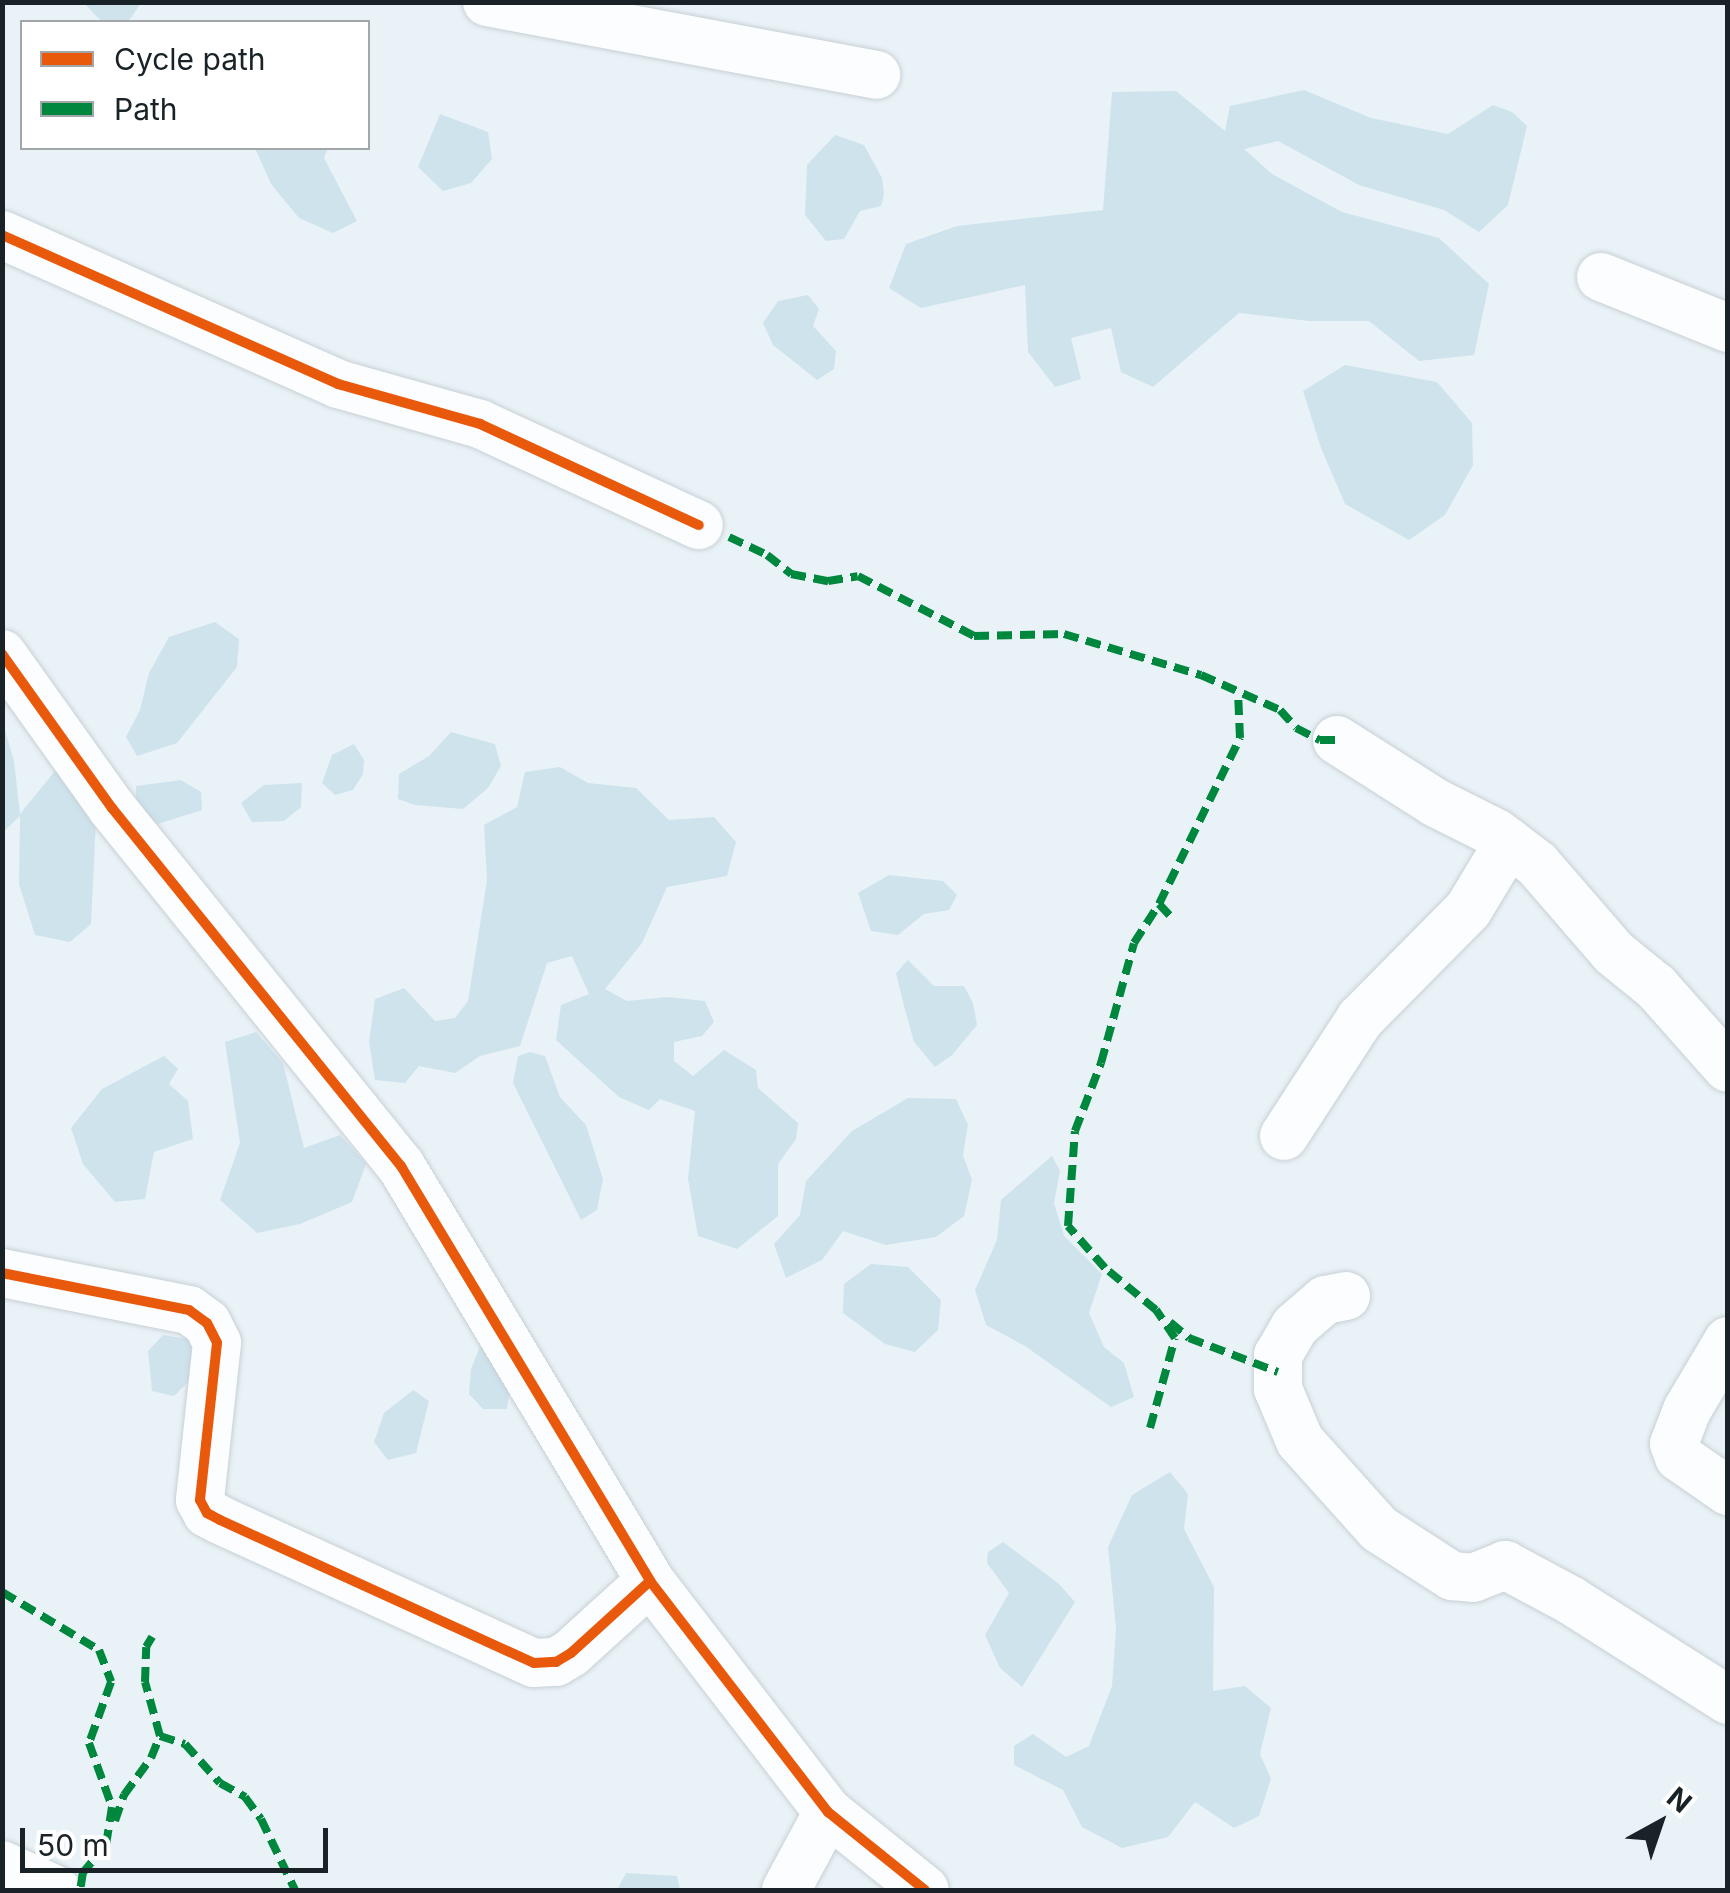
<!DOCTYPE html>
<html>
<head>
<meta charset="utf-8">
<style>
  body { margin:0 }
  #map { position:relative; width:1730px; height:1893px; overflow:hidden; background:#e9f2f7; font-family:Inter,sans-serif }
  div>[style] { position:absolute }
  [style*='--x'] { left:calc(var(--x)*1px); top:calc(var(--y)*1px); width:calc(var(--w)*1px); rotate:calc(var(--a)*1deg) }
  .green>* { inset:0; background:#cfe3ed }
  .roads { filter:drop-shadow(0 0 2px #c7d0d5) drop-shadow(0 0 2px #c7d0d5) }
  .minor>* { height:48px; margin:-24px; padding:0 24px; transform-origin:24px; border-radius:24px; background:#fcfdfe }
  .quiet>* { height:8px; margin-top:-4px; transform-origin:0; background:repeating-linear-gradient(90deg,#00873e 0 15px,transparent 0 23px) }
  .cycleway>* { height:10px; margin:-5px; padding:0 5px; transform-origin:5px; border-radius:5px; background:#e8590c }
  span { translate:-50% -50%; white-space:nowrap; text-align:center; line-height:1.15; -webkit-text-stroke:9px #fff; paint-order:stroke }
  .frame { position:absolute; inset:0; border:5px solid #182227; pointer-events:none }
  .legend { position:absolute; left:20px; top:20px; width:350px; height:130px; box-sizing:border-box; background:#fff; border:2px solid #a3a7a9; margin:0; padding:12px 18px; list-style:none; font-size:30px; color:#182227 }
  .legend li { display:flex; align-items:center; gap:20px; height:50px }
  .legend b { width:50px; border:2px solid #a3a7a9 }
  .north { position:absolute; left:1610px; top:1773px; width:100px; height:100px; -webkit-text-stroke:8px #fff; paint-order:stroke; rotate:40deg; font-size:28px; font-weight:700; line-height:40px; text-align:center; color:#182227 }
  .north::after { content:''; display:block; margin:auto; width:35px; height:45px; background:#182227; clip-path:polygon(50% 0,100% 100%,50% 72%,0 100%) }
  .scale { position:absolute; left:20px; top:1828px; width:308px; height:45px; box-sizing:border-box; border:5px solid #182227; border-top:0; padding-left:12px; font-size:30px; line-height:35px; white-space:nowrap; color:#182227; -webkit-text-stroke:8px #fff; paint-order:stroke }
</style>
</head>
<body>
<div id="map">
  <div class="green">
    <div style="clip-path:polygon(84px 3px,141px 3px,128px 22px,102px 22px)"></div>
    <div style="clip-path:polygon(1304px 90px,1371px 118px,1448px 134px,1493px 105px,1512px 112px,1527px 126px,1508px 205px,1479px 232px,1444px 210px,1359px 185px,1278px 141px,1244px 149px,1272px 174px,1342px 212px,1439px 238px,1489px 284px,1474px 355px,1419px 361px,1369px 321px,1309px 321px,1239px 313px,1153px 387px,1121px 372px,1111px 328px,1071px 338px,1081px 379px,1055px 387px,1028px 352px,1025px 285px,921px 308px,889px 288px,906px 244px,957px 226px,1103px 210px,1112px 92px,1176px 91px,1225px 131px,1230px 106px)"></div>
    <div style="clip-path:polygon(440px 114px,488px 132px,492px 159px,471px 183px,443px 191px,418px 167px)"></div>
    <div style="clip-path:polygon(835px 135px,864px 145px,882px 178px,884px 194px,881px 206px,860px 211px,844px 239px,826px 241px,805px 215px,807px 165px)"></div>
    <div style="clip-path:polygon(255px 148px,328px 148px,324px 158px,357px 221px,333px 233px,299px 218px,271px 184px)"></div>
    <div style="clip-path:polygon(808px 295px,819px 309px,813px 326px,836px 351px,834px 369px,817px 380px,773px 345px,763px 323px,778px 301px)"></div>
    <div style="clip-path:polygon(1345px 365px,1437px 382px,1472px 423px,1473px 465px,1445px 515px,1409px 540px,1345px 504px,1321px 448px,1303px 391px)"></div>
    <div style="clip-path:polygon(215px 622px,239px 639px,237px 667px,177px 743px,137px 756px,126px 737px,140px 710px,149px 673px,169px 637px)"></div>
    <div style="clip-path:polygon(2px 720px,14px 761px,20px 814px,55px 771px,69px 776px,96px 820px,91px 924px,70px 942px,35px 935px,19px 884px,20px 816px,3px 832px)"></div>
    <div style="clip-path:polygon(451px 732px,495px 744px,501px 766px,488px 788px,463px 809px,415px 805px,398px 799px,399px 774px,429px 756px)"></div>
    <div style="clip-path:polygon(354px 744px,364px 760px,363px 774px,353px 790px,335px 795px,322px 783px,332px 755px)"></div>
    <div style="clip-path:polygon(560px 767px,588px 783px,636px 788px,669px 820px,714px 817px,736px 842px,727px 876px,667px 887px,642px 943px,605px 989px,627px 1001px,667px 997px,705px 1001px,714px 1022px,702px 1036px,674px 1042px,674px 1061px,693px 1076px,724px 1050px,756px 1070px,758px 1088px,798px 1123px,796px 1139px,778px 1164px,778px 1216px,737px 1249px,698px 1236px,688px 1179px,695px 1111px,660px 1099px,649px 1110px,619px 1097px,556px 1040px,561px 1005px,589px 994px,572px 956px,547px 963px,520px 1046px,480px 1056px,455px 1073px,419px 1066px,405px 1083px,375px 1080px,369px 1042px,375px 999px,404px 988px,435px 1021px,455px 1018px,468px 1001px,487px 880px,484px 825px,517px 807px,525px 772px)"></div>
    <div style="clip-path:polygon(181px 780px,201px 792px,202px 810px,158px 824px,136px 808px,136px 786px)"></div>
    <div style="clip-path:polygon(302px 783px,301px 807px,284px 821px,252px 822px,241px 803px,264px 785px)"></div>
    <div style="clip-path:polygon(889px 875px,943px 881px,957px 895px,949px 910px,924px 914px,898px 935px,871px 931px,858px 893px)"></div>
    <div style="clip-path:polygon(908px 960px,934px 986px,964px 986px,973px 1003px,977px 1025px,952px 1055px,935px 1067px,914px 1042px,904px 1006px,896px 973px)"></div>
    <div style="clip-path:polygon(256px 1032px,283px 1063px,304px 1148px,340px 1135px,366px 1164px,352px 1202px,300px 1224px,257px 1233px,220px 1200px,240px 1143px,225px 1042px)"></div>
    <div style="clip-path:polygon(530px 1052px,545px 1056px,560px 1097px,586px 1125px,603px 1179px,597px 1210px,581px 1220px,513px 1083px,518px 1056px)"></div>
    <div style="clip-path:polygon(164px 1056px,178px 1069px,169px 1084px,188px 1101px,193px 1139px,154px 1152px,145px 1199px,115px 1202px,83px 1164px,71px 1128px,102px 1089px)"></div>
    <div style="clip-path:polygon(908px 1098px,956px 1099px,968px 1125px,963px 1155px,972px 1180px,964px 1216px,936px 1237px,886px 1245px,843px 1231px,822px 1260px,786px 1278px,774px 1244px,800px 1215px,806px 1181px,852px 1131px)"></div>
    <div style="clip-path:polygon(1052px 1156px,1060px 1171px,1054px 1203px,1064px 1236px,1102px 1274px,1089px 1313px,1104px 1347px,1124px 1363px,1134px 1397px,1111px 1407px,1025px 1346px,986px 1325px,975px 1290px,997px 1240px,1001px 1200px)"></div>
    <div style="clip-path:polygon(871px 1264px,908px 1267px,941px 1300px,938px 1330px,915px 1352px,885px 1344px,843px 1313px,844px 1284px)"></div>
    <div style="clip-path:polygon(163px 1335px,192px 1340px,200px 1354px,194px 1376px,174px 1396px,152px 1391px,148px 1351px)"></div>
    <div style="clip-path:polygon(481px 1344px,512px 1374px,507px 1409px,483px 1409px,469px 1394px,471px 1369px)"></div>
    <div style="clip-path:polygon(413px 1390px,429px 1401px,416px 1453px,388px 1460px,374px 1442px,384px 1413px)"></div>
    <div style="clip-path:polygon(1170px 1472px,1188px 1494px,1184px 1529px,1214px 1587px,1213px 1691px,1245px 1686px,1271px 1708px,1260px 1754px,1271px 1779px,1259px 1816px,1234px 1828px,1195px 1802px,1168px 1837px,1122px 1848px,1082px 1827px,1063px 1790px,1014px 1765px,1014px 1746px,1033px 1734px,1066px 1757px,1089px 1746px,1112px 1686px,1116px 1628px,1108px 1547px,1132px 1495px)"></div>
    <div style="clip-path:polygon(1003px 1542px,1058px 1583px,1075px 1602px,1022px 1687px,1000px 1668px,985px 1635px,1009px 1593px,987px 1563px,988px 1552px)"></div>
    <div style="clip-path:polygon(626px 1873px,677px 1876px,680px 1890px,617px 1890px)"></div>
  </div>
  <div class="roads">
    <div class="minor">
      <div style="--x:487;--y:2;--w:396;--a:10.6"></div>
      <div style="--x:2;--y:235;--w:368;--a:23.9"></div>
      <div style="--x:338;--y:384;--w:148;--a:15.7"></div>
      <div style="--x:480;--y:424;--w:241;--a:24.8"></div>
      <div style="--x:1601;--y:277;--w:137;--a:21.9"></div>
      <div style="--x:2;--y:654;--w:189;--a:54.5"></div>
      <div style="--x:112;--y:808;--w:460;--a:51.1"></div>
      <div style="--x:401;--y:1166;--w:484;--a:59"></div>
      <div style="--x:650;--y:1581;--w:292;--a:52.4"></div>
      <div style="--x:828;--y:1812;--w:124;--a:38.8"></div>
      <div style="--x:1337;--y:740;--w:117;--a:32.5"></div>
      <div style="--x:1436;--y:803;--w:67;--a:26.6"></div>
      <div style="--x:1496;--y:833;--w:51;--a:37.1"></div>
      <div style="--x:1537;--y:864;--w:118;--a:49.1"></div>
      <div style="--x:1614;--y:953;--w:54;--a:39"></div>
      <div style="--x:1656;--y:987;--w:108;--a:48.4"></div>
      <div style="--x:1284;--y:1136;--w:140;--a:-57"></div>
      <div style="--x:1360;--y:1019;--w:153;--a:-45.3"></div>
      <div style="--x:1468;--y:910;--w:79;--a:-58.9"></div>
      <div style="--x:2;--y:1273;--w:191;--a:11.2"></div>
      <div style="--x:189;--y:1310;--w:22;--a:36"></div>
      <div style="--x:207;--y:1323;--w:22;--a:63"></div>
      <div style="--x:217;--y:1343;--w:158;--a:96.2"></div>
      <div style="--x:200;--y:1500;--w:15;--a:62"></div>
      <div style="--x:207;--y:1513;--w:15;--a:28"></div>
      <div style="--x:220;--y:1520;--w:345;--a:24.5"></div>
      <div style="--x:534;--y:1663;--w:22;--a:-3"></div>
      <div style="--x:556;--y:1662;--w:17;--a:-31"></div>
      <div style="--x:571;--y:1653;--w:107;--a:-42.3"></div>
      <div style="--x:1346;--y:1296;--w:21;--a:169"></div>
      <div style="--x:1325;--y:1300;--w:40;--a:139"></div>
      <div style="--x:1295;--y:1326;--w:34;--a:120"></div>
      <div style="--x:1278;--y:1355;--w:34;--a:90"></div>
      <div style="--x:1278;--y:1389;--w:56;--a:67.1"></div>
      <div style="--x:1300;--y:1441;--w:118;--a:48.1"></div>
      <div style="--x:1379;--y:1529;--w:87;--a:32.8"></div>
      <div style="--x:1452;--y:1576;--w:21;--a:5"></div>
      <div style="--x:1473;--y:1578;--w:35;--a:-22"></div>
      <div style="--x:1505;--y:1565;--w:76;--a:28.2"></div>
      <div style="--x:1572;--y:1601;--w:185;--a:32.4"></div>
      <div style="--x:1728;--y:1341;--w:80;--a:120.7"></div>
      <div style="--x:1687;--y:1410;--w:36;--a:111"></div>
      <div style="--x:1674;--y:1444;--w:14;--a:69"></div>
      <div style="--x:1679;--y:1457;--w:60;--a:34.8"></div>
      <div style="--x:2;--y:1865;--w:60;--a:24.8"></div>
      <div style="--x:786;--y:1890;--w:89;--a:-61.7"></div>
    </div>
  </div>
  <div class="quiet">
    <div style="--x:729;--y:537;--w:42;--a:25.3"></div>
    <div style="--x:767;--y:555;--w:31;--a:38"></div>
    <div style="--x:791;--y:574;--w:38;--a:11"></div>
    <div style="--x:828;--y:581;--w:30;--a:-9"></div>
    <div style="--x:858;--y:576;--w:131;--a:27.3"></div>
    <div style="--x:974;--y:636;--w:90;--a:-1.3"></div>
    <div style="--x:1064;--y:634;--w:143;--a:16.7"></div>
    <div style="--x:1201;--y:675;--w:86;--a:23.9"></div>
    <div style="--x:1280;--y:710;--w:24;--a:48"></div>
    <div style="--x:1296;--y:728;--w:27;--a:27"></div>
    <div style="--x:1320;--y:740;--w:17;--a:0"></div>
    <div style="--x:1159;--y:904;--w:22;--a:47"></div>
    <div style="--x:1170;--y:1322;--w:25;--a:40"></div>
    <div style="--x:1189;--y:1338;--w:95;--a:20.9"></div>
    <div style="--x:1150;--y:1428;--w:93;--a:-74.5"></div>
    <div style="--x:1175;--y:1338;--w:34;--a:-124"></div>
    <div style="--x:1156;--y:1310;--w:66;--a:-140.5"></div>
    <div style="--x:1105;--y:1268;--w:56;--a:-131.4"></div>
    <div style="--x:1068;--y:1226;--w:95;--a:-85.8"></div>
    <div style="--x:1075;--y:1131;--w:73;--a:-69.1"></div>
    <div style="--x:1101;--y:1063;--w:124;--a:-74.6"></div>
    <div style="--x:1134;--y:943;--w:46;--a:-57.3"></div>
    <div style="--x:1159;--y:904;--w:185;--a:-64"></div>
    <div style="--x:1240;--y:738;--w:45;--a:-92.5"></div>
    <div style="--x:2;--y:1592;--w:113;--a:30.9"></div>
    <div style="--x:99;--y:1650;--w:34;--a:69"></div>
    <div style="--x:111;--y:1682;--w:65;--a:109.8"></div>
    <div style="--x:89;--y:1743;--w:68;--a:70.2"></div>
    <div style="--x:112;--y:1807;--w:38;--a:99"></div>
    <div style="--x:106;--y:1845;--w:35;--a:130"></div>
    <div style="--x:83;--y:1872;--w:18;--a:99"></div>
    <div style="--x:160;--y:1736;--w:26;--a:18"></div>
    <div style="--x:185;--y:1744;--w:52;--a:48.1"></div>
    <div style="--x:220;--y:1783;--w:29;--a:29"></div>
    <div style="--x:245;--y:1797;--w:27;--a:54"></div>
    <div style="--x:261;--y:1819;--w:79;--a:64.4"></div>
    <div style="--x:115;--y:1821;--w:28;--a:-71"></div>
    <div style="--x:124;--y:1795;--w:46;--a:-53.9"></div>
    <div style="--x:151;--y:1758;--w:24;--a:-68"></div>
    <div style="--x:160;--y:1736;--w:56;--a:-105.5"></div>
    <div style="--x:145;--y:1682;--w:35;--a:-88"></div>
    <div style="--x:146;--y:1647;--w:12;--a:-59"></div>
  </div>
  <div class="cycleway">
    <div style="--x:2;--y:235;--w:368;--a:23.9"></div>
    <div style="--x:338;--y:384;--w:148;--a:15.7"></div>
    <div style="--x:480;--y:424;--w:241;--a:24.8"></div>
    <div style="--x:2;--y:654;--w:189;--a:54.5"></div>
    <div style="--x:112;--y:808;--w:460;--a:51.1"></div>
    <div style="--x:401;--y:1166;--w:484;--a:59"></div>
    <div style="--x:650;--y:1581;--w:292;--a:52.4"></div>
    <div style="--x:828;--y:1812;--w:124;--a:38.8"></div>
    <div style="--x:2;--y:1273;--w:191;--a:11.2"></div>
    <div style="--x:189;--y:1310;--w:22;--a:36"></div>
    <div style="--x:207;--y:1323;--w:22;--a:63"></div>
    <div style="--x:217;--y:1343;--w:158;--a:96.2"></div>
    <div style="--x:200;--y:1500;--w:15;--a:62"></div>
    <div style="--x:207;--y:1513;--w:15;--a:28"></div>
    <div style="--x:220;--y:1520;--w:345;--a:24.5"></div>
    <div style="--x:534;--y:1663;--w:22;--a:-3"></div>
    <div style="--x:556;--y:1662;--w:17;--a:-31"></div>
    <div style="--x:571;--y:1653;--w:107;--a:-42.3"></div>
  </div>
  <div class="frame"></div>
  <ul class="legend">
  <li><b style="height:12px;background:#e8590c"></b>Cycle path</li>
  <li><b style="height:12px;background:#00873e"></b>Path</li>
  </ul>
  <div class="north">N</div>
  <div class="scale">50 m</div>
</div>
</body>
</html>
